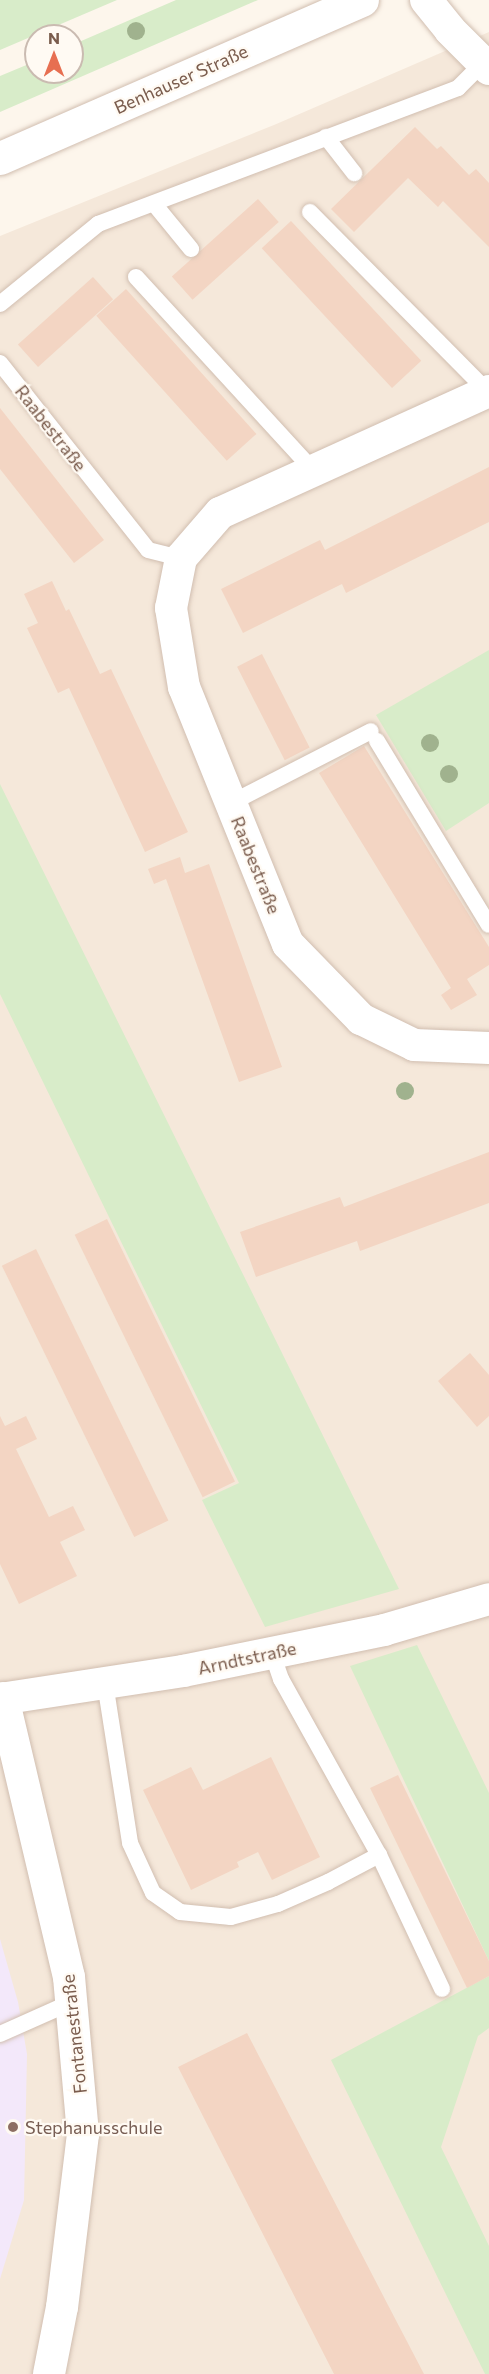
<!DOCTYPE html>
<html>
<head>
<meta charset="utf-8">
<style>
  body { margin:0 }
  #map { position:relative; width:489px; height:2374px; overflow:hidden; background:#fdf6ec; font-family:Commissioner,sans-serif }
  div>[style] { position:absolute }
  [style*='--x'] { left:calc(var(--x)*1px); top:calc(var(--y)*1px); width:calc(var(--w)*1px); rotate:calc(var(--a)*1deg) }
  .residential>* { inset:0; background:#f5e8da }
  .education>* { inset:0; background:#f3e8fa }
  .green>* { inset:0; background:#d8ecc9 }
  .building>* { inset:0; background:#f3d5c3; transform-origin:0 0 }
  .roads { filter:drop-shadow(0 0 2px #d1beb0) drop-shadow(0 0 2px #d1beb0) }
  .service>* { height:16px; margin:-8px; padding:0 8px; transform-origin:8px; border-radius:8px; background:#fff }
  .minor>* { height:32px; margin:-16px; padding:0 16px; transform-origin:16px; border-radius:16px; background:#fff }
  .secondary>* { height:33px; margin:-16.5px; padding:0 16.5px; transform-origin:16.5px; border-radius:16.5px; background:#fff }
  .trees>* { width:18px; height:18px; margin:-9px; border-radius:50%; background:#a0b28e }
  .dots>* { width:16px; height:16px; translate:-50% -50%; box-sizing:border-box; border:3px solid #fffaf3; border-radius:50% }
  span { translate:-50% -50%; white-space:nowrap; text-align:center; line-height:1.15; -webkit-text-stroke:4.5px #fffaf3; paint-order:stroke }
  .street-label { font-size:18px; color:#7a5c4d }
  .education-label { font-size:18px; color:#785e54 }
  .left { translate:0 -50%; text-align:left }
  .north { position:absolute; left:24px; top:24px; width:60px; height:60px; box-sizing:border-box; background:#fffaf3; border:2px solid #cabbb1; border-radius:50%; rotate:0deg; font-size:16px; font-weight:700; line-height:24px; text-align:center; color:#7a5c4d }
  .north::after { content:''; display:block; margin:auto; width:21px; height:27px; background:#e76f51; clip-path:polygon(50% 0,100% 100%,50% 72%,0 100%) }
</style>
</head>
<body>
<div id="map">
  <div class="residential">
    <div style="clip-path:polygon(489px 32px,489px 2374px,0 2374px,0 236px,274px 125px)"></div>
  </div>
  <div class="education">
    <div style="clip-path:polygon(0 1939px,18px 2002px,27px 2054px,24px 2200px,0 2279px)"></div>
  </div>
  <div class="green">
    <div style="clip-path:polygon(0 0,117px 0,0 50px)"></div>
    <div style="clip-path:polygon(176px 0,258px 0,0 112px,0 76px,36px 61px,36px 72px,72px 72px,72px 45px)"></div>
    <div style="clip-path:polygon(489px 650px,489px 803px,446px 831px,376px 715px)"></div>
    <div style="clip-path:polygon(0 784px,399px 1589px,265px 1627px,202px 1500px,239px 1483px,0 994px)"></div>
    <div style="clip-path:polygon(417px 1645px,489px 1793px,489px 1961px,350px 1666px)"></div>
    <div style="clip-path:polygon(489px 1976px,489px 2028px,478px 2036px,441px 2147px,489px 2246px,489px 2374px,485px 2374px,331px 2060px)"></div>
  </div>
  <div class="building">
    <div style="clip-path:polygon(415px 127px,437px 149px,441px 146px,469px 175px,476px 169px,489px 183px,489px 247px,443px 201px,438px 207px,408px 178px,354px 232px,331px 209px)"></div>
    <div style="left:258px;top:199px;width:31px;height:116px;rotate:48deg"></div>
    <div style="left:291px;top:221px;width:191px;height:40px;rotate:47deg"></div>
    <div style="left:93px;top:277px;width:30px;height:101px;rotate:48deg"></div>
    <div style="left:126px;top:289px;width:195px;height:40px;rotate:48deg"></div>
    <div style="clip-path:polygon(0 408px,104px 540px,74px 563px,0 469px)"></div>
    <div style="clip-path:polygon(489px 467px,489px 522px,346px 593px,342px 584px,243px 633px,221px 589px,320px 540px,325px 550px)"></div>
    <div style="clip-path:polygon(52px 581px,66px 611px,69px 609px,100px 674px,111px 669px,188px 832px,145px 852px,69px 688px,58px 693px,27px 628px,38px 623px,24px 594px)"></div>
    <div style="left:262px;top:654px;width:105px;height:28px;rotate:63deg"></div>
    <div style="clip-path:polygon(364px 746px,489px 947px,489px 965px,467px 979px,477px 995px,451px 1010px,441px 995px,451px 988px,319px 773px)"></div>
    <div style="clip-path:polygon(180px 857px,185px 873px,209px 864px,282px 1067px,239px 1082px,166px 879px,154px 884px,148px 869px)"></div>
    <div style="clip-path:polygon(489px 1152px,489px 1203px,360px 1251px,357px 1241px,256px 1277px,240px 1232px,340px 1197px,344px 1207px)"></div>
    <div style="left:107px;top:1219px;width:292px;height:36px;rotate:64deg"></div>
    <div style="left:36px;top:1249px;width:302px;height:38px;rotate:64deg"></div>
    <div style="clip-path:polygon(470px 1353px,489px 1375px,489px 1416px,477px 1427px,438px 1381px)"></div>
    <div style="clip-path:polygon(0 1416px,5px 1426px,26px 1416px,37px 1439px,16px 1449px,49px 1517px,73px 1506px,85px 1530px,60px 1542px,77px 1576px,19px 1604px,0 1564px)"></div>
    <div style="clip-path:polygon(271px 1757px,320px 1857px,272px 1880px,258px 1852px,237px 1862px,239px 1867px,191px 1890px,143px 1790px,191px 1767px,203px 1790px)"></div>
    <div style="clip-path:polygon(398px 1775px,489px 1961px,489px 1976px,467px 1988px,370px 1788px)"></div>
    <div style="clip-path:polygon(247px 2033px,389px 2307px,424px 2374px,334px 2374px,178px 2067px)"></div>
  </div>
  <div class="roads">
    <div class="service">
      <div style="--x:326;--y:137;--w:46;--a:52.1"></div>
      <div style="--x:155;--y:205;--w:57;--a:50.7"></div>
      <div style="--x:310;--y:212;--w:253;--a:45.3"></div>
      <div style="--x:136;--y:277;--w:263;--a:47.5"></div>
      <div style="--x:0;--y:304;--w:127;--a:-39.2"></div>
      <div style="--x:98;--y:224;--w:385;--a:-20.7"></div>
      <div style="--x:458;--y:88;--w:35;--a:-45"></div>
      <div style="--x:0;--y:363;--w:238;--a:51.6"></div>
      <div style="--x:148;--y:550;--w:34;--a:14"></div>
      <div style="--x:377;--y:741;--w:215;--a:58.7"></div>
      <div style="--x:231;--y:803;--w:157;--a:-27.2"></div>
      <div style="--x:272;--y:1653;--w:28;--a:71"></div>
      <div style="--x:281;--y:1679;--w:201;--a:60.9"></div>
      <div style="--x:379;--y:1855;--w:148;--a:64.8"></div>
      <div style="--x:105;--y:1683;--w:162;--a:81.1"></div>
      <div style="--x:130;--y:1843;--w:55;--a:65.3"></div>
      <div style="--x:153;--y:1893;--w:33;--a:35"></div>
      <div style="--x:180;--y:1912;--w:51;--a:5.6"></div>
      <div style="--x:231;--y:1917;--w:49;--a:-15.5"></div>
      <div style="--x:278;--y:1904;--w:55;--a:-23.7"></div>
      <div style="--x:328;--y:1882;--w:58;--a:-27.9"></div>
      <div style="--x:0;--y:2034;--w:79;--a:-24"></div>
    </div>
    <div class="minor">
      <div style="--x:426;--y:0;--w:38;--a:51"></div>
      <div style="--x:450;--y:30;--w:55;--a:45"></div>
      <div style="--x:489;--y:391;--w:295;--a:155.6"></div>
      <div style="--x:220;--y:513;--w:60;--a:130.9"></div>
      <div style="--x:181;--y:558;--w:51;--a:101.3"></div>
      <div style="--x:171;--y:608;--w:80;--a:80.7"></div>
      <div style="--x:184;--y:687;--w:277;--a:68"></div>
      <div style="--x:288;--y:944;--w:105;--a:45.8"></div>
      <div style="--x:361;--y:1019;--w:59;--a:26.1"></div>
      <div style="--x:414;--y:1045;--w:75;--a:2.3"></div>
      <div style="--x:3;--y:1698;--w:287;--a:76.7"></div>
      <div style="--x:69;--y:1977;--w:158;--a:84.9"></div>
      <div style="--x:83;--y:2134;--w:174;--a:96.9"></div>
      <div style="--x:62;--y:2307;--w:68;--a:101"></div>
      <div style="--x:0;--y:1699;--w:185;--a:-8.7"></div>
      <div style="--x:183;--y:1671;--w:205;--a:-11.5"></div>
      <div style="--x:384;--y:1630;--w:109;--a:-16.4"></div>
    </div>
    <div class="secondary">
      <div style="--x:0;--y:158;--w:395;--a:-23.6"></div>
    </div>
  </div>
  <div class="trees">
    <div style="left:136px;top:31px"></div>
    <div style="left:430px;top:743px"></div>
    <div style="left:449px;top:774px"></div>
    <div style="left:405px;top:1091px"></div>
  </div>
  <div class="dots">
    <div style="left:13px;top:2127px;background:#8d6e63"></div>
  </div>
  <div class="street-label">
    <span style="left:181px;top:79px;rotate:-24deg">Benhauser Straße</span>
    <span style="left:51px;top:428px;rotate:52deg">Raabestraße</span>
    <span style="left:256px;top:865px;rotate:68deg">Raabestraße</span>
    <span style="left:247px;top:1658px;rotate:-12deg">Arndtstraße</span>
    <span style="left:74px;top:2034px;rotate:-96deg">Fontanestraße</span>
  </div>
  <div class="education-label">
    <span class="left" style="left:25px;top:2127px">Stephanusschule</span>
  </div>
  <div class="north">N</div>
</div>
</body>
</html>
